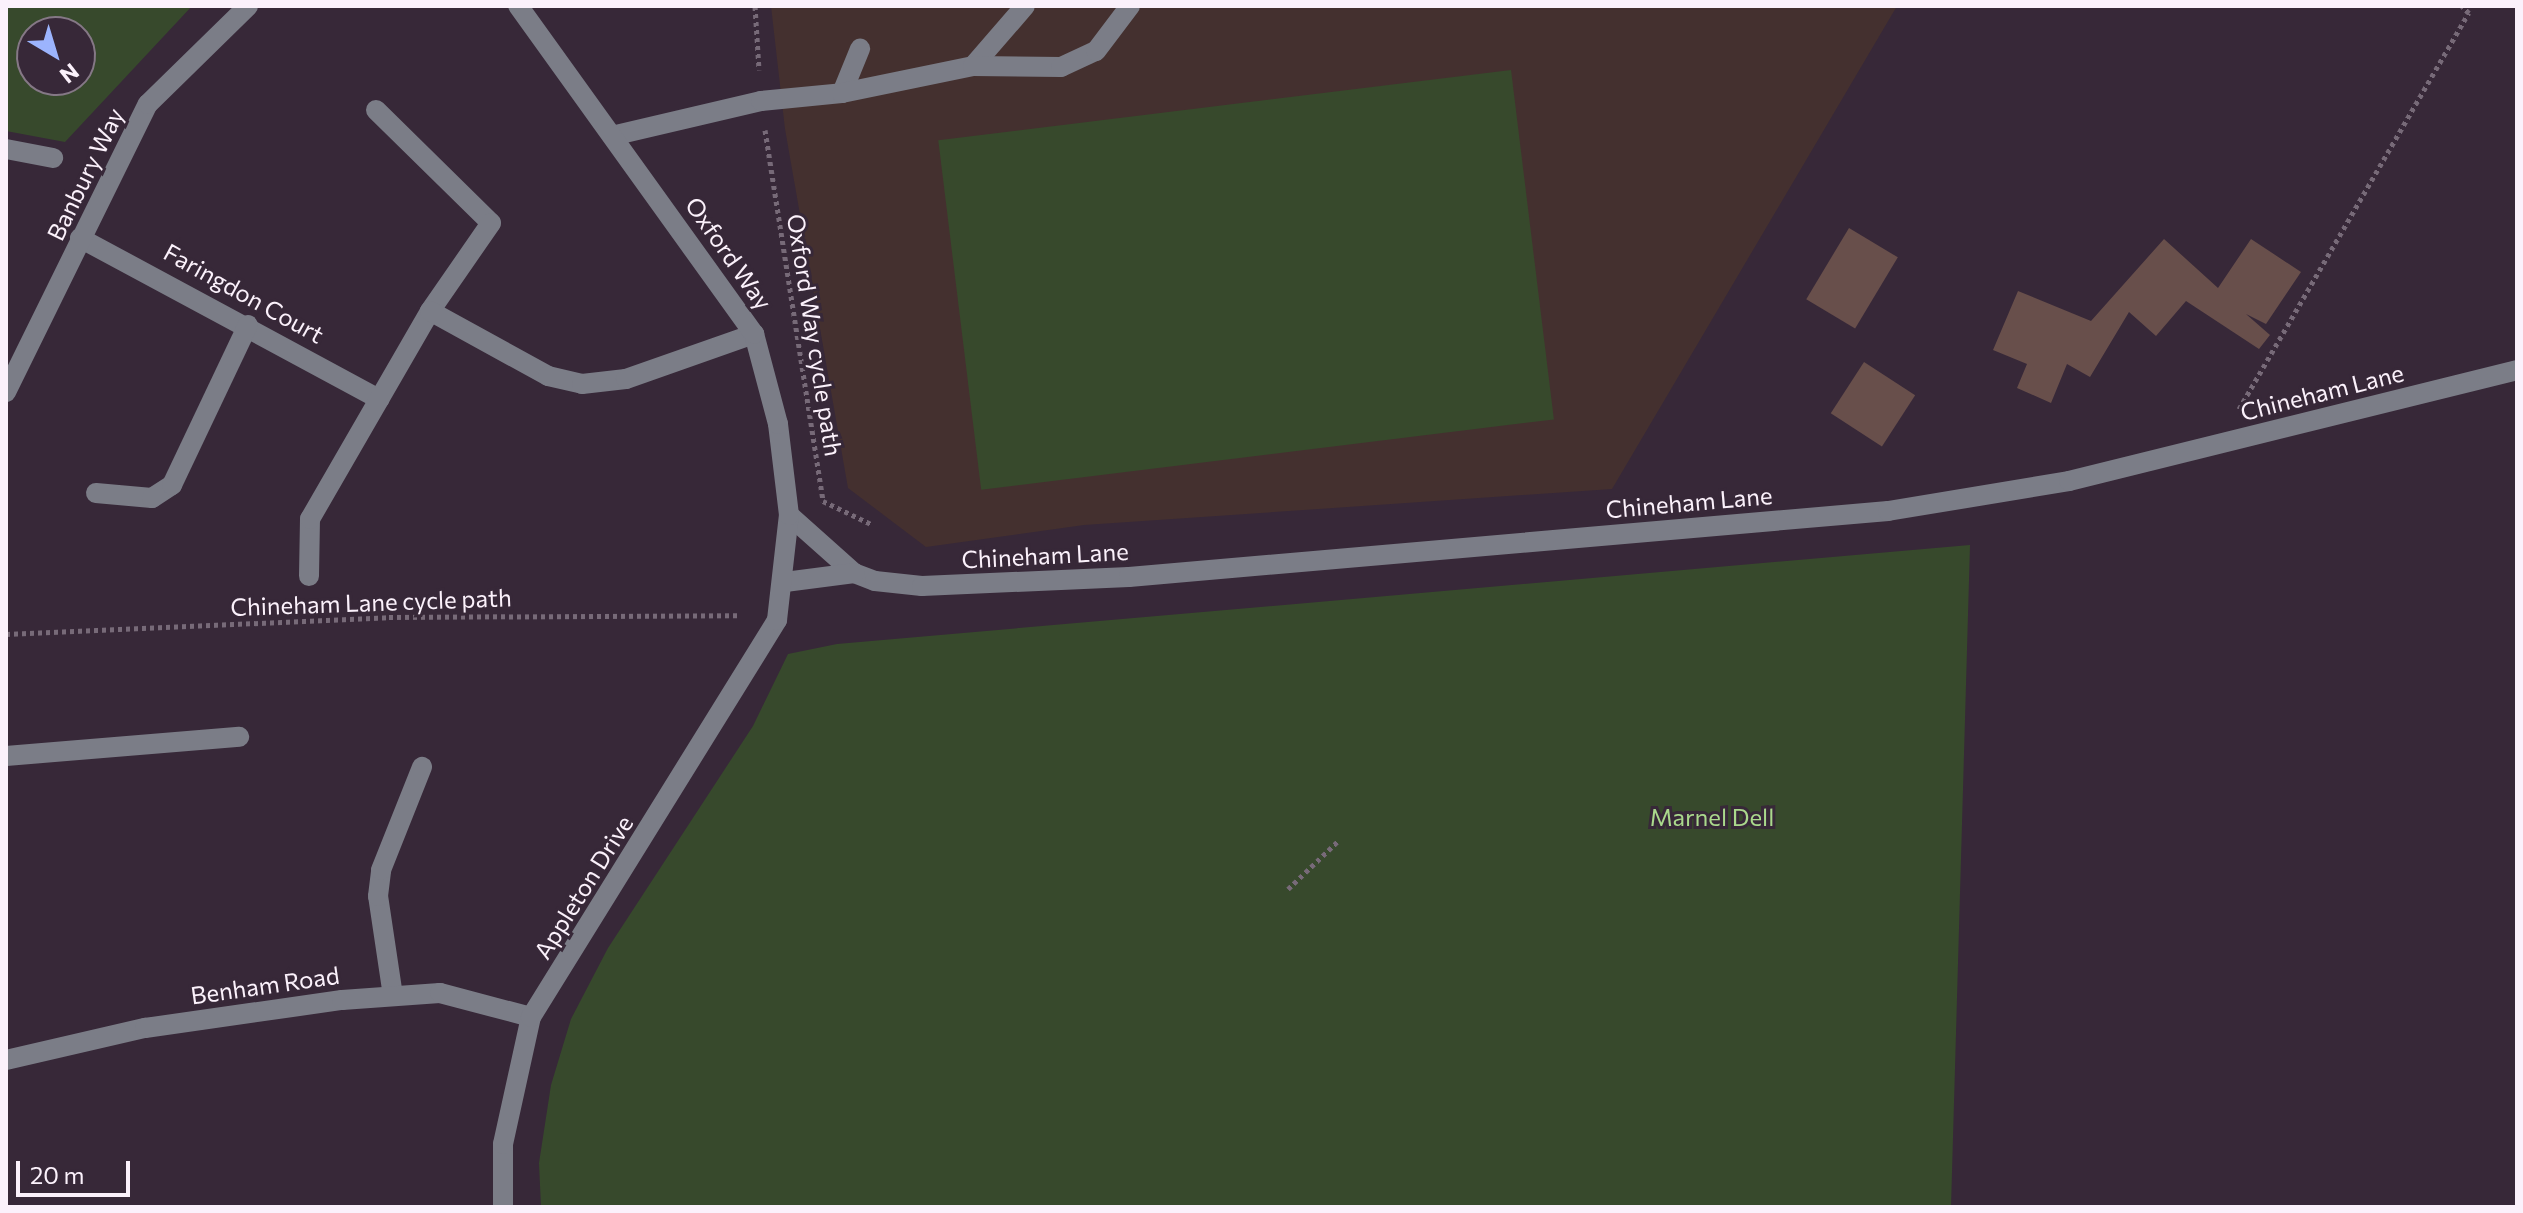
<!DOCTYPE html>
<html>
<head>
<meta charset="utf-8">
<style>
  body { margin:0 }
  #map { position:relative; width:2523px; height:1213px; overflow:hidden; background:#372838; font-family:Commissioner,sans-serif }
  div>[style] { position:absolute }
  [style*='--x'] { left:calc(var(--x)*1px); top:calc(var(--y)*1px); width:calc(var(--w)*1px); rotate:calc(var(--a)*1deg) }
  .education>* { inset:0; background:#44302f }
  .green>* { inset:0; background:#37492c; transform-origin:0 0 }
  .building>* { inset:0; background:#684f4b; transform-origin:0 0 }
  .path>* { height:5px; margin-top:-2.5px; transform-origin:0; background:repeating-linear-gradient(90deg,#776a78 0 4px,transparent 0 8px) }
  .minor>* { height:20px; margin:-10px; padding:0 10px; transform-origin:10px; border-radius:10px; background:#7b7d87 }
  span { translate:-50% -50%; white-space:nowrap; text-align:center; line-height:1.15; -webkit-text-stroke:6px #372838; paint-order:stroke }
  .street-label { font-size:24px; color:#fbf1fb }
  .park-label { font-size:24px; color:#aad98c }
  .frame { position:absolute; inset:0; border:8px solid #fbf1fb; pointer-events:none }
  .north { position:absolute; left:16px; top:16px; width:80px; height:80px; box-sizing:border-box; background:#372838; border:2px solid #857886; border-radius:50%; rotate:142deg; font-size:22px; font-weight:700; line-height:32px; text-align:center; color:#fbf1fb }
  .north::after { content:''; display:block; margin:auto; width:28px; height:36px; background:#9cb4fd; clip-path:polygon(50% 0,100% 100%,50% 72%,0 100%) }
  .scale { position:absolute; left:16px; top:1161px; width:114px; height:36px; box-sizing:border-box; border:4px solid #fbf1fb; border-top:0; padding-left:10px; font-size:24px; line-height:28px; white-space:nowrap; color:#fbf1fb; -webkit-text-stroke:6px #372838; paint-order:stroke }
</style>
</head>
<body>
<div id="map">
  <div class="education">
    <div style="clip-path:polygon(771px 6px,1897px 6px,1612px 489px,1084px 525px,926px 547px,848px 488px,785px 129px)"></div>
  </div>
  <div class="green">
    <div style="clip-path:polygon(evenodd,6px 6px,192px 6px,65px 142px,6px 131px,6px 6px,32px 32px,80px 32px,80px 80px,32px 80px,32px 32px)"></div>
    <div style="left:1511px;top:70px;width:352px;height:577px;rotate:83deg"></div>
    <div style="clip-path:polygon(1970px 545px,1951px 1207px,541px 1207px,539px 1163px,551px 1085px,571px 1019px,608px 948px,753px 726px,788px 654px,837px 644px)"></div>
  </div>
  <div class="building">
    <div style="left:1849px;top:228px;width:57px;height:83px;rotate:31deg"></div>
    <div style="clip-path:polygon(2164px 239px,2218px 288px,2251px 239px,2301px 272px,2266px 324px,2246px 314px,2270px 335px,2259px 349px,2186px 301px,2156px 336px,2129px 312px,2090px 377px,2067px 364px,2051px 403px,2017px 388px,2027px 364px,1993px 350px,2018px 291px,2091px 321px)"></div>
    <div style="left:1864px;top:362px;width:61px;height:61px;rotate:33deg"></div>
  </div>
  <div class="path">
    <div style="--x:755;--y:6;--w:64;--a:86.4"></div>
    <div style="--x:765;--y:130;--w:376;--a:81.1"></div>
    <div style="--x:823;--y:501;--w:55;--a:25.6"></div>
    <div style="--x:2239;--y:409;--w:458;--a:-59.9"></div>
    <div style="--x:2469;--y:13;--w:10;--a:-135"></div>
    <div style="--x:6;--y:634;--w:383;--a:-2.5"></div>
    <div style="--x:389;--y:617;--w:349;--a:-0.3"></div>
    <div style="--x:1288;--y:889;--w:69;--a:-43.8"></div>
  </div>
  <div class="minor">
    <div style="--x:973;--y:66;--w:79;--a:-49.1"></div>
    <div style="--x:842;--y:93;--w:48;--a:-67.8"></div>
    <div style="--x:376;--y:110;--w:161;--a:44.5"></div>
    <div style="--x:491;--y:223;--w:107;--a:124.7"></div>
    <div style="--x:616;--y:135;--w:149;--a:-13.2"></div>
    <div style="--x:761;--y:101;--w:81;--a:-5.6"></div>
    <div style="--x:842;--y:93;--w:134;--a:-11.6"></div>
    <div style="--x:973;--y:66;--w:88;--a:0.7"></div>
    <div style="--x:1061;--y:67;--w:38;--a:-25"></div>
    <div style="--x:1096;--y:51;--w:56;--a:-52.9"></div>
    <div style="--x:6;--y:149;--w:48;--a:10.8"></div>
    <div style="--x:80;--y:238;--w:340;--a:28.3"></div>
    <div style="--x:6;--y:392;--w:321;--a:-63.8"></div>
    <div style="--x:148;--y:104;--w:140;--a:-44.4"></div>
    <div style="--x:96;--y:493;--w:56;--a:5.1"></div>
    <div style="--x:152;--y:498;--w:24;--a:-33"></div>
    <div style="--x:172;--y:485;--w:177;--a:-64.6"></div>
    <div style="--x:789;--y:515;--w:87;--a:41.7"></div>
    <div style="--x:854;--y:573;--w:22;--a:21"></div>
    <div style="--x:875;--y:581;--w:47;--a:6.1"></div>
    <div style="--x:922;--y:586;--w:207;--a:-2.5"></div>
    <div style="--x:1129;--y:577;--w:762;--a:-4.97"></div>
    <div style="--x:1888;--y:511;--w:183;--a:-9.4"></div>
    <div style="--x:2069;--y:481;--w:462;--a:-13.9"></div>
    <div style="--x:309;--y:576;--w:57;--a:-89"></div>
    <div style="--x:310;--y:519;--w:240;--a:-60"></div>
    <div style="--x:430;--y:311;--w:135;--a:28.8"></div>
    <div style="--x:548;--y:376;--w:35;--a:13"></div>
    <div style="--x:582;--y:384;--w:44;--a:-6.5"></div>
    <div style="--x:626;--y:379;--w:136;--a:-19.4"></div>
    <div style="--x:785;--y:582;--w:70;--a:-7.4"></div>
    <div style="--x:6;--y:756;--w:234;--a:-4.7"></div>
    <div style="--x:393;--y:996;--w:101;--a:-98.5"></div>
    <div style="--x:378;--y:896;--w:26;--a:-83"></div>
    <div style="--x:381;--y:870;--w:111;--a:-68.3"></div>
    <div style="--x:6;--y:1060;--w:143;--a:-13"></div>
    <div style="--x:145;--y:1028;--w:199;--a:-8.1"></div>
    <div style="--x:342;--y:1000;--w:98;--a:-4.1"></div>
    <div style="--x:440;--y:993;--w:94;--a:14.8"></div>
    <div style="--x:503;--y:1207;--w:63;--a:-90"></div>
    <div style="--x:503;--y:1144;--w:130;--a:-77.6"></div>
    <div style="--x:531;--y:1017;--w:467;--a:-58.2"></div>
    <div style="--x:777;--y:620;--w:106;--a:-83.5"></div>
    <div style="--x:789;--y:515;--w:92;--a:-96.9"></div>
    <div style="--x:778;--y:424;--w:93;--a:-104.9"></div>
    <div style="--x:754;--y:334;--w:404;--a:-125.7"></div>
  </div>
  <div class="street-label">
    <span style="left:85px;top:174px;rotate:-64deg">Banbury Way</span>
    <span style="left:729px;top:253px;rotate:55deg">Oxford Way</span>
    <span style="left:244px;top:293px;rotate:29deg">Faringdon Court</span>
    <span style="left:815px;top:335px;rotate:81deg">Oxford Way cycle path</span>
    <span style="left:2322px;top:392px;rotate:-14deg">Chineham Lane</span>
    <span style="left:1689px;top:502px;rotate:-5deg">Chineham Lane</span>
    <span style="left:1045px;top:555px;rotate:-3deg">Chineham Lane</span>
    <span style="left:371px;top:602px;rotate:-2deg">Chineham Lane cycle path</span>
    <span style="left:583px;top:887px;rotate:-58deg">Appleton Drive</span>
    <span style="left:265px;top:985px;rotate:-8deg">Benham Road</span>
  </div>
  <div class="park-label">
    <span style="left:1712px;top:817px">Marnel Dell</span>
  </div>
  <div class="frame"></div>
  <div class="north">N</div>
  <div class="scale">20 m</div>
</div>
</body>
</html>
